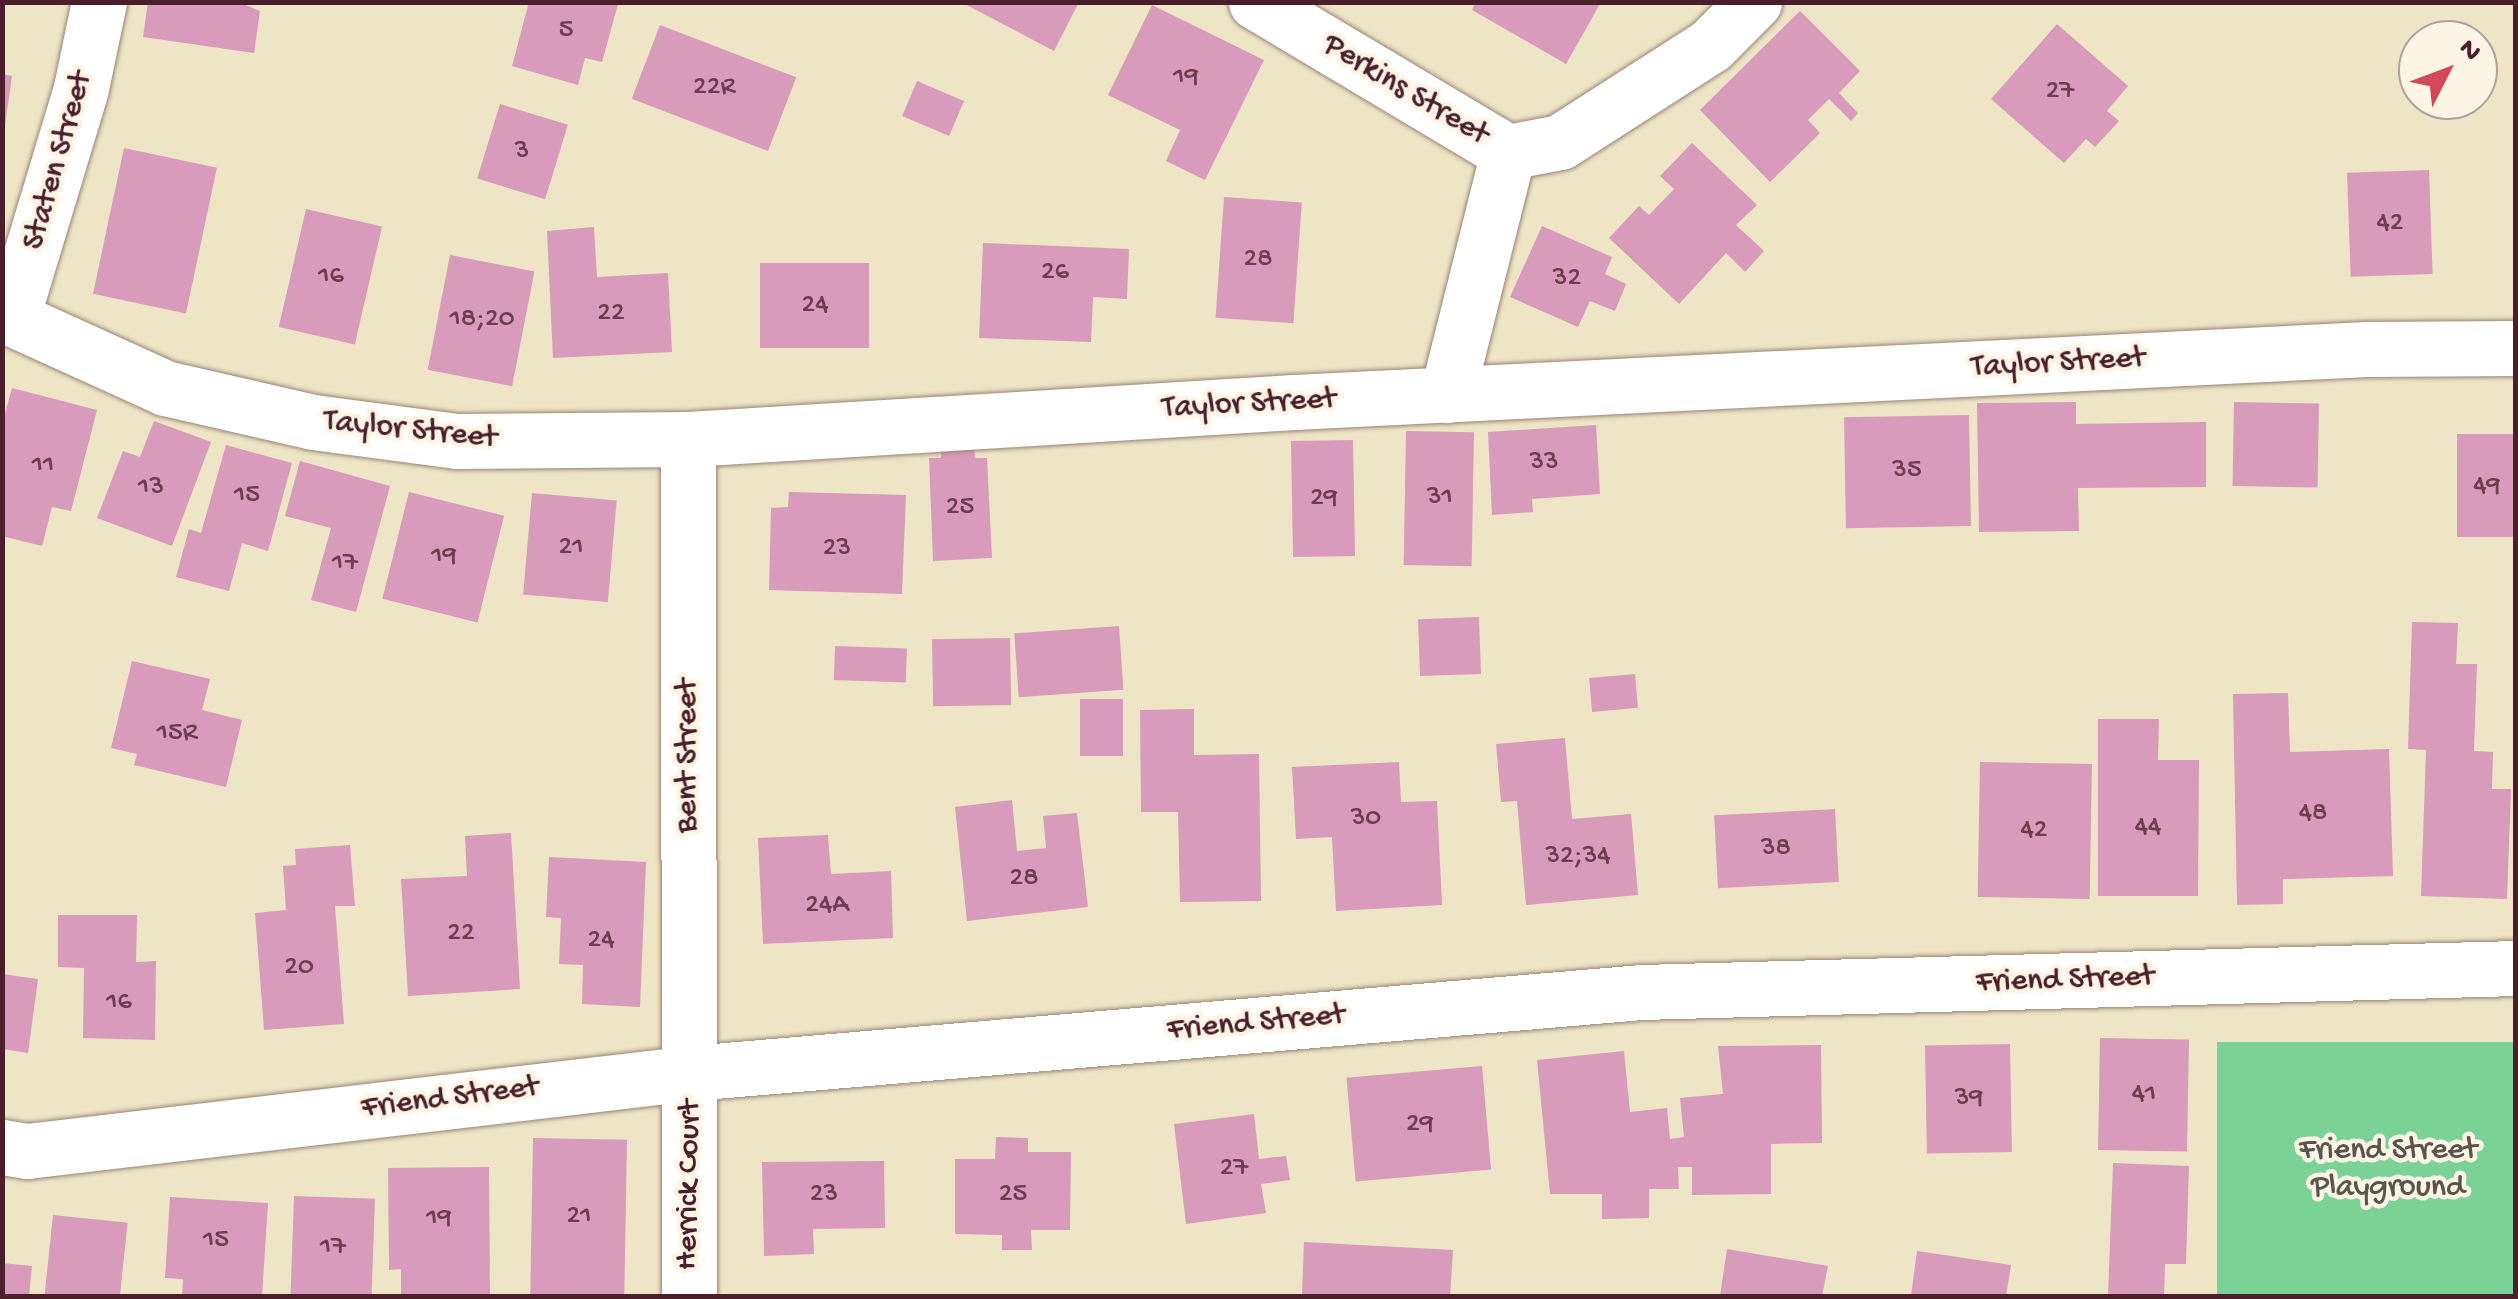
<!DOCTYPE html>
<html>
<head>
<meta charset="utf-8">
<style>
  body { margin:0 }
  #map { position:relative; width:2518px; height:1299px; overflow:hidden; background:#ede5c5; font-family:"Gochi Hand",sans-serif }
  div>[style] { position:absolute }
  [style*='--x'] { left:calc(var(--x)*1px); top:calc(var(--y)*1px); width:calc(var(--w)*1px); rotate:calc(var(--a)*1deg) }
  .green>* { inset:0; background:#7ad297; transform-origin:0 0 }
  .building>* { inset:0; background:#d89bbb; transform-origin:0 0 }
  .roads { filter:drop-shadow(0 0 2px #9c8278) drop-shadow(0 0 2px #9c8278) }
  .street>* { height:55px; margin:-27.5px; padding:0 27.5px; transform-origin:27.5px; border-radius:27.5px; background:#fff }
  span { translate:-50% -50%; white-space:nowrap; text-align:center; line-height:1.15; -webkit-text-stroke:9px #fcf5e5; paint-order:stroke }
  .number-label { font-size:28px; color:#6e3e4f }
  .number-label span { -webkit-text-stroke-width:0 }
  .street-label { font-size:32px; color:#4a1f2b }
  .park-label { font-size:32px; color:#58554b }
  .frame { position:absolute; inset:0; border:5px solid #4a1f2b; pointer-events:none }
  .north { position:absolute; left:2398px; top:20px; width:100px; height:100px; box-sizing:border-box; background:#fcf5e5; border:2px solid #b59f9b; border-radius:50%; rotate:48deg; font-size:28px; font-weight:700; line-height:40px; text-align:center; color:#4a1f2b }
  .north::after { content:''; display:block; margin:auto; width:35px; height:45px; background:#d1495b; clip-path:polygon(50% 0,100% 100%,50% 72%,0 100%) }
</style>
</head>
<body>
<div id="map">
  <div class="green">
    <div style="left:2515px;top:1042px;width:254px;height:298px;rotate:90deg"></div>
  </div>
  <div class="building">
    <div style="clip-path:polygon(148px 2px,238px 2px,260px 11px,254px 53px,143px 37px)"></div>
    <div style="clip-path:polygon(529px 2px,618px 4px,602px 62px,585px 58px,578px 85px,512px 66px)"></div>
    <div style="clip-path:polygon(961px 2px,1079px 2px,1054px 51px)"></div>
    <div style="clip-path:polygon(1476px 2px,1601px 2px,1566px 64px,1472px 10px)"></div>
    <div style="clip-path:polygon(1152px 5px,1264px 60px,1205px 180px,1166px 161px,1180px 130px,1108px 95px)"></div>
    <div style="clip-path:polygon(1800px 11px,1860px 71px,1839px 93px,1858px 113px,1851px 121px,1829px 99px,1808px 120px,1820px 133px,1770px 182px,1700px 110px)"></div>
    <div style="clip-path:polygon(2057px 24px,2128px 86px,2107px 111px,2119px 121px,2095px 147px,2086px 139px,2064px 163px,1991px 99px)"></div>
    <div style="left:660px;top:25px;width:146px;height:79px;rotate:21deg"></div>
    <div style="clip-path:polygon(2px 74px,12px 76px,5px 125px,2px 124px)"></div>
    <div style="left:917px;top:81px;width:51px;height:38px;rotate:23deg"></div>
    <div style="left:500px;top:104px;width:71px;height:78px;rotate:17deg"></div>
    <div style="clip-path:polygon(1692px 143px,1757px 205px,1736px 225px,1764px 251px,1745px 272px,1726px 253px,1679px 304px,1609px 238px,1639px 206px,1649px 215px,1674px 189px,1660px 176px)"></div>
    <div style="left:124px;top:148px;width:95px;height:149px;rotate:12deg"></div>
    <div style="left:2429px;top:170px;width:104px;height:82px;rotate:88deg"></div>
    <div style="left:1224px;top:197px;width:78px;height:121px;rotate:4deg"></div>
    <div style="left:306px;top:209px;width:78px;height:121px;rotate:13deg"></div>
    <div style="clip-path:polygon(1542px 226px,1612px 257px,1605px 274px,1626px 284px,1615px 311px,1590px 301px,1578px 327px,1510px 297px)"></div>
    <div style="clip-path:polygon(594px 227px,597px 277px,668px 273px,672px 352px,553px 358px,547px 231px)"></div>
    <div style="clip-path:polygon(983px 243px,1129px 249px,1127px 299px,1093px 297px,1091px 342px,979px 338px)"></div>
    <div style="left:450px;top:255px;width:86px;height:117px;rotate:11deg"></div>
    <div style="left:869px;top:263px;width:85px;height:109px;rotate:90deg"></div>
    <div style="clip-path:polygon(12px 388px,97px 410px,71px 511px,52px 507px,42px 546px,2px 536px,2px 425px)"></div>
    <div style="clip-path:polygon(2076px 402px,2076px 424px,2206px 422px,2206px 487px,2078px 488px,2079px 531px,1979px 532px,1977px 403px)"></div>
    <div style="left:2234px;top:402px;width:85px;height:84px;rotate:1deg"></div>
    <div style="left:1969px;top:415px;width:111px;height:125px;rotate:89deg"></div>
    <div style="clip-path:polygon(154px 421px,211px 442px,172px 546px,97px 518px,123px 451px,140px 457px)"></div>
    <div style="clip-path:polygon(1596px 425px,1600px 494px,1532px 499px,1533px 512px,1492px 515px,1488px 432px)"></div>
    <div style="left:1406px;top:431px;width:68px;height:134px;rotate:1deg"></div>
    <div style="left:2516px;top:434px;width:103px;height:59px;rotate:90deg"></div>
    <div style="left:1353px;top:440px;width:116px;height:62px;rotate:89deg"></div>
    <div style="clip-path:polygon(226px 445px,292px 463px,268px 551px,242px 543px,229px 591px,176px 577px,189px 529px,201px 533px)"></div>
    <div style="clip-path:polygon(974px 446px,975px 458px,987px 458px,992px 558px,933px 561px,929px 458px,941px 458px,941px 447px)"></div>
    <div style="clip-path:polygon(300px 461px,390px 486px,356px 612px,311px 600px,331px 528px,285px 516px)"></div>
    <div style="left:409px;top:492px;width:98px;height:110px;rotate:14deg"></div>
    <div style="clip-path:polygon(789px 492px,906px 495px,902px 594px,769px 590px,771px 508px,788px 507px)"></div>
    <div style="left:532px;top:493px;width:85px;height:102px;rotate:5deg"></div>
    <div style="left:1479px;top:617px;width:57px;height:61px;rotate:88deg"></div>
    <div style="clip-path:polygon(2412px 622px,2458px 623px,2456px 664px,2477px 664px,2474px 751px,2493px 752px,2492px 789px,2511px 789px,2507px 899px,2421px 896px,2426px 750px,2408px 749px)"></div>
    <div style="left:1119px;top:626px;width:64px;height:105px;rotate:86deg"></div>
    <div style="left:1010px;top:638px;width:67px;height:78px;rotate:89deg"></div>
    <div style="left:835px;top:646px;width:72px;height:34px;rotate:2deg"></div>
    <div style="clip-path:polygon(132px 661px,210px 679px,202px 710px,242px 720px,226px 787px,134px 765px,137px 754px,111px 748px)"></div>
    <div style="left:1635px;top:674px;width:34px;height:46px;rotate:85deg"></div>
    <div style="clip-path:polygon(2288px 693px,2290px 752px,2389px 749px,2393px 876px,2283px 879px,2283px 904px,2237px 905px,2233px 694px)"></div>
    <div style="left:1080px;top:699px;width:43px;height:57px"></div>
    <div style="clip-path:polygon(1194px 709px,1194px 755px,1259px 754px,1261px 901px,1180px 902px,1178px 812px,1141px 812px,1140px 710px)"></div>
    <div style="clip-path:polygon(2098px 719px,2159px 719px,2158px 760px,2199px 760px,2198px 896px,2098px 896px)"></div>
    <div style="clip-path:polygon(1565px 738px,1572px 819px,1631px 814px,1638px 895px,1526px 905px,1517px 801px,1501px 802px,1496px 744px)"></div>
    <div style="clip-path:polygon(1399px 762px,1401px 802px,1437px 801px,1442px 905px,1336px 911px,1332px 837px,1296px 839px,1292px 767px)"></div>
    <div style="left:1980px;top:762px;width:112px;height:135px;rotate:1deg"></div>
    <div style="clip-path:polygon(1012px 800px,1017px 851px,1046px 848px,1043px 816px,1077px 813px,1088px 907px,967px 921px,955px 807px)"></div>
    <div style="left:1835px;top:809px;width:73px;height:121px;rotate:87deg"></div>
    <div style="clip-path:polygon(511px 833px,520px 989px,408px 996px,401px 879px,467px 876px,465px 836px)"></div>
    <div style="clip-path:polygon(828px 835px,831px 874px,891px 871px,893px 938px,763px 944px,758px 838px)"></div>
    <div style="clip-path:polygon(350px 845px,355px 906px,335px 906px,344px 1024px,264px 1030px,255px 913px,286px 910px,283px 866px,296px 865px,295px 849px)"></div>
    <div style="clip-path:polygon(549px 857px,646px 862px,640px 1007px,582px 1004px,583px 965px,559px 964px,561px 918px,546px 917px)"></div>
    <div style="clip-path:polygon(58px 915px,137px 915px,136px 962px,156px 961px,155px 1040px,83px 1038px,84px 968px,58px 967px)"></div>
    <div style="clip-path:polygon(2px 974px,38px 979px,28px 1053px,2px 1049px)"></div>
    <div style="left:2100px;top:1038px;width:89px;height:112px;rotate:1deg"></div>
    <div style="left:2010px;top:1044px;width:108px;height:85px;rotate:89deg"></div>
    <div style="clip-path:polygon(1821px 1045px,1822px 1143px,1771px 1144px,1771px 1194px,1692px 1195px,1692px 1167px,1678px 1167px,1679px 1189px,1649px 1189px,1649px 1218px,1602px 1219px,1602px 1194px,1550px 1194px,1537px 1060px,1624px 1051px,1630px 1112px,1667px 1108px,1670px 1139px,1684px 1137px,1680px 1098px,1723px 1094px,1718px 1046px)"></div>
    <div style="left:1482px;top:1066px;width:104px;height:136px;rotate:85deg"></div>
    <div style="clip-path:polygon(1254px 1114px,1259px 1159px,1286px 1156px,1290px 1180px,1261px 1184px,1266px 1213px,1186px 1224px,1174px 1124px)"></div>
    <div style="clip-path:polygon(996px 1137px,1028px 1138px,1028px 1152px,1071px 1152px,1070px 1230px,1031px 1230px,1032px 1250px,1002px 1250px,1002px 1235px,955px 1234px,955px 1159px,995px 1159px)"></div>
    <div style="left:533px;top:1138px;width:94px;height:158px;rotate:1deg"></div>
    <div style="clip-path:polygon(884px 1161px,885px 1228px,813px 1229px,814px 1254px,764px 1256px,762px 1162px)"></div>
    <div style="clip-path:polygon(2113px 1163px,2189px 1166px,2186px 1264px,2165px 1264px,2164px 1296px,2108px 1296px)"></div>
    <div style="clip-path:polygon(489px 1167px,490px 1296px,401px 1296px,401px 1269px,389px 1270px,388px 1168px)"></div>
    <div style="left:294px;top:1196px;width:81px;height:100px;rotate:2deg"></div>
    <div style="clip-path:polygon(170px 1197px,268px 1203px,262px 1296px,182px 1296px,183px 1279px,165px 1278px)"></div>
    <div style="left:53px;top:1215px;width:75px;height:81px;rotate:6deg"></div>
    <div style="clip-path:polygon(1304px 1242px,1453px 1250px,1450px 1296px,1302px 1296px)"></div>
    <div style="clip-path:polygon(1727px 1249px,1828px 1266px,1822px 1296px,1720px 1296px)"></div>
    <div style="clip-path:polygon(1917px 1251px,2011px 1265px,2006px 1296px,1911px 1296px)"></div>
    <div style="clip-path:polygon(2px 1263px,32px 1266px,29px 1296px,2px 1296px)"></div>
  </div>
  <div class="roads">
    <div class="street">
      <div style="--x:1256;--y:2;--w:293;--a:30.8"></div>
      <div style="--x:1508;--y:152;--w:53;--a:-10.9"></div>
      <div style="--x:1560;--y:142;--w:179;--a:-32.7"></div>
      <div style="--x:1711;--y:45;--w:61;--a:-45"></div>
      <div style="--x:2;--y:314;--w:179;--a:24.4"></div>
      <div style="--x:165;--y:388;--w:152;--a:12.9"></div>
      <div style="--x:313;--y:422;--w:145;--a:7.5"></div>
      <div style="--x:457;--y:441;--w:231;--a:-0.5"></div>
      <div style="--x:688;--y:439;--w:607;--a:-3.49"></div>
      <div style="--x:1294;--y:402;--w:1074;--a:-2.83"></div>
      <div style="--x:2367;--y:349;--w:149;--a:-0.4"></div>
      <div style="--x:12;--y:317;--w:239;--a:-73.2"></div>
      <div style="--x:81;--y:88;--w:88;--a:-78.2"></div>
      <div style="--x:1447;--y:395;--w:251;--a:-75.9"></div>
      <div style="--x:688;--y:439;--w:857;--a:89.93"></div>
      <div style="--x:2;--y:1147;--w:25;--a:9"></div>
      <div style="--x:27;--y:1151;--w:669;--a:-6.7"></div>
      <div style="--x:691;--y:1073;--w:953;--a:-4.87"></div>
      <div style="--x:1641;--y:992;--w:875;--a:-1.57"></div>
    </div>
  </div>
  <div class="number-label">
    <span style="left:566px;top:31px">5</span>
    <span style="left:1186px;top:78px">19</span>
    <span style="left:714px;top:88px">22R</span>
    <span style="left:2060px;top:92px">27</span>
    <span style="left:522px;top:152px">3</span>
    <span style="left:2390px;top:224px">42</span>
    <span style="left:1258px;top:260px">28</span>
    <span style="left:1055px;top:273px">26</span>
    <span style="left:331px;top:277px">16</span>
    <span style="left:1567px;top:279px">32</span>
    <span style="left:815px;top:306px">24</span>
    <span style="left:611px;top:314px">22</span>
    <span style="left:482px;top:320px">18;20</span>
    <span style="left:1544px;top:463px">33</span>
    <span style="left:43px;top:466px">11</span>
    <span style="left:1907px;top:471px">35</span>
    <span style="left:2487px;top:487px">49</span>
    <span style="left:151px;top:488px">13</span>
    <span style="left:247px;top:496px">15</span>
    <span style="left:1440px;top:498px">31</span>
    <span style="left:1324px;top:499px">29</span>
    <span style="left:960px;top:508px">25</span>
    <span style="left:571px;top:548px">21</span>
    <span style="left:837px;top:549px">23</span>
    <span style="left:444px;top:557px">19</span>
    <span style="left:345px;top:564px">17</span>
    <span style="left:177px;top:734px">15R</span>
    <span style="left:2313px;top:814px">48</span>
    <span style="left:1366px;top:819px">30</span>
    <span style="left:2148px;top:828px">44</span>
    <span style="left:2034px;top:831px">42</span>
    <span style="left:1776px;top:849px">38</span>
    <span style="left:1578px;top:857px">32;34</span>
    <span style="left:1024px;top:879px">28</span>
    <span style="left:827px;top:906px">24A</span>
    <span style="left:461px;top:934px">22</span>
    <span style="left:601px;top:941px">24</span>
    <span style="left:299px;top:968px">20</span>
    <span style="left:119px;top:1003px">16</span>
    <span style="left:2144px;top:1095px">41</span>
    <span style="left:1969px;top:1099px">39</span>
    <span style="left:1420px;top:1125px">29</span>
    <span style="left:1234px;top:1169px">27</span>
    <span style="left:824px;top:1195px">23</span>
    <span style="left:1013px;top:1195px">25</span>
    <span style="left:579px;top:1217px">21</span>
    <span style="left:439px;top:1219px">19</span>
    <span style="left:216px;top:1241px">15</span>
    <span style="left:333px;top:1248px">17</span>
  </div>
  <div class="street-label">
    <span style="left:1405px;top:91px;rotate:31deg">Perkins Street</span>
    <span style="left:59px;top:161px;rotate:-74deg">Staten Street</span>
    <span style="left:2058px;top:364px;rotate:-3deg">Taylor Street</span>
    <span style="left:1249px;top:405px;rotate:-3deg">Taylor Street</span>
    <span style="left:410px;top:431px;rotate:6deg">Taylor Street</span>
    <span style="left:689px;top:756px;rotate:-90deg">Bent Street</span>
    <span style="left:2065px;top:981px;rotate:-2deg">Friend Street</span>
    <span style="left:1256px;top:1024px;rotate:-5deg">Friend Street</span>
    <span style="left:450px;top:1099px;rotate:-7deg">Friend Street</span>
    <span style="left:690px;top:1185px;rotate:-89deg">Herrick Court</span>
  </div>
  <div class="park-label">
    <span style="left:2388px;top:1170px">Friend Street<br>Playground</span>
  </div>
  <div class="frame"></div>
  <div class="north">N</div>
</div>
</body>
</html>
